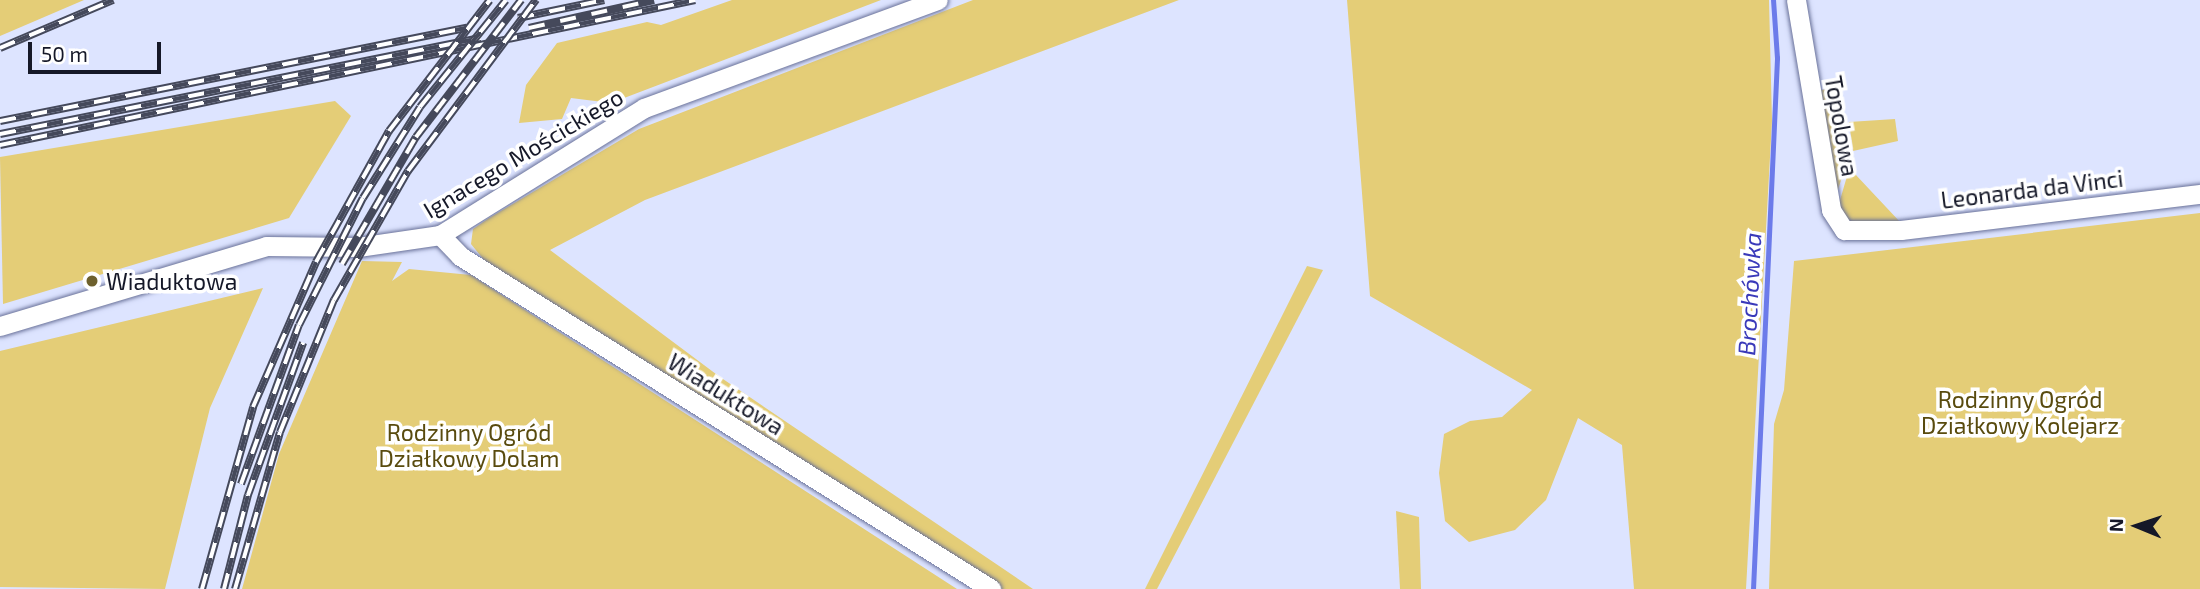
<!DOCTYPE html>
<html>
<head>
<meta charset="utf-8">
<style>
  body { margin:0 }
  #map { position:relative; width:2200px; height:589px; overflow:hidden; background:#dde4ff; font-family:"Exo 2",sans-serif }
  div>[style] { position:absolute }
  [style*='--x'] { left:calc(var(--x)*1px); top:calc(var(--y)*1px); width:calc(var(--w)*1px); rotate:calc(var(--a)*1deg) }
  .green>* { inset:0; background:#e4cd77 }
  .stream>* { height:5px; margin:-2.5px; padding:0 2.5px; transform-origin:2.5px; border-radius:2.5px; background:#6c7bea }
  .roads { filter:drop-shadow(0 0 2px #697199) drop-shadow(0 0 2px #697199) }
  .minor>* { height:19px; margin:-9.5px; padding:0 9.5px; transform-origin:9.5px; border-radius:9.5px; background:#fff }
  .rail>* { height:8px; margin-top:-4px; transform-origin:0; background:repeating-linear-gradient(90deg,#fff 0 16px,#45495b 0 32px); box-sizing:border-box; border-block:2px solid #45495b }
  .dots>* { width:19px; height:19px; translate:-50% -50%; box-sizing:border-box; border:4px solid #fff; border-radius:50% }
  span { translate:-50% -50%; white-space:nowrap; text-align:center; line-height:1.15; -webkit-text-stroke:7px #fff; paint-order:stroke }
  .street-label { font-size:23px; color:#151828 }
  .poi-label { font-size:23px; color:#151828 }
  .left { translate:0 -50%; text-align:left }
  .park-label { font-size:23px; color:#594b0e }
  .water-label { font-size:24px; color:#3a3aba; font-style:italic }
  .north { position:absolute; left:2102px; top:491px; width:70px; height:70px; -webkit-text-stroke:5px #fff; paint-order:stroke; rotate:272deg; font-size:19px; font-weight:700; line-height:28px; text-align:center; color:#151828 }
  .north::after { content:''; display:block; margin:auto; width:24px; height:32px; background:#151828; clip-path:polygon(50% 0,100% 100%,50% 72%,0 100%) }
  .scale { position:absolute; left:28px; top:42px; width:133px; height:32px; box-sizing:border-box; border:4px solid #151828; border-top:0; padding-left:9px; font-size:21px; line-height:24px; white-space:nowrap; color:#151828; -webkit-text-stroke:5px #fff; paint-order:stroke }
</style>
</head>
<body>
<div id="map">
  <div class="green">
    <div style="clip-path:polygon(0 0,84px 0,0 36px)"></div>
    <div style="clip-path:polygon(732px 0,881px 0,611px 103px,571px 98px,562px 119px,519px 123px,526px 85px,557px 43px,647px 22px,661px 25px)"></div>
    <div style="clip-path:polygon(973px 0,1179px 0,645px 200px,550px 250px,720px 377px,1033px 589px,997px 589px,484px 260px,471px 244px,473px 229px,489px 218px,639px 129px)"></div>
    <div style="clip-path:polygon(1347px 0,1769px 0,1772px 121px,1746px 589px,1634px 589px,1622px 445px,1578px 418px,1546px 500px,1515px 530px,1469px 542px,1445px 521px,1439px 473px,1444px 434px,1470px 421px,1502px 417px,1532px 390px,1370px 296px)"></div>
    <div style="clip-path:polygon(1832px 89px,1842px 177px,1836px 196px,1819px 90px)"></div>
    <div style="clip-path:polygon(335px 101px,351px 116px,289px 218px,3px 304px,0 157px)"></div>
    <div style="clip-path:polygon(1895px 119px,1898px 141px,1853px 151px,1849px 122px)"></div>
    <div style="clip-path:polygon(1850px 166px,1855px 174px,1901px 223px,1848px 223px,1838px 207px)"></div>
    <div style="clip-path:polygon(2200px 213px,2200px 589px,1769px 589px,1774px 424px,1784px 390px,1794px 261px)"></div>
    <div style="clip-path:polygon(362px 261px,402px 262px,392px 281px,409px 269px,471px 275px,957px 589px,242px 589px,279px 454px)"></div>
    <div style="clip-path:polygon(1307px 266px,1323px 270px,1157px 589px,1145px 589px)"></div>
    <div style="clip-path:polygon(263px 288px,210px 408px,165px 589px,0 587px,0 351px)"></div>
    <div style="clip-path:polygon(1396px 511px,1419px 517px,1421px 589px,1400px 589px)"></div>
  </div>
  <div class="stream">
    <div style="--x:1753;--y:589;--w:532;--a:-87.41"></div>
    <div style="--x:1777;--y:58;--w:58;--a:-93.9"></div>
  </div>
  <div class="roads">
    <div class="minor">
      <div style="--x:1796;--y:0;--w:213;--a:80.5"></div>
      <div style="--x:1831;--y:210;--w:24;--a:57"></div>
      <div style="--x:1844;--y:230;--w:57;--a:0"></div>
      <div style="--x:1901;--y:230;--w:301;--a:-6.9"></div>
      <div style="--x:440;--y:235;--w:29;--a:46"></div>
      <div style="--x:460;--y:256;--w:627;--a:32.09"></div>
      <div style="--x:0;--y:326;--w:278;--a:-16.7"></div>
      <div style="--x:266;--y:246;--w:92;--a:0.6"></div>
      <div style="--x:358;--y:247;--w:83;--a:-8.3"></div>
      <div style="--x:440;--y:235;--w:240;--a:-31.9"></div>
      <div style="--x:644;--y:108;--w:313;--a:-20.2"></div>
    </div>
  </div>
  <div class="rail">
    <div style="--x:518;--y:18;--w:88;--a:-11.8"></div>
    <div style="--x:529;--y:28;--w:128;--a:-12.6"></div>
    <div style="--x:0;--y:48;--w:123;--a:-23"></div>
    <div style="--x:0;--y:121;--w:476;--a:-11.3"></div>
    <div style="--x:0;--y:134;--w:490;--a:-11.3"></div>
    <div style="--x:0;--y:145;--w:710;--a:-11.78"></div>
    <div style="--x:342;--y:264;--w:147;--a:-59.8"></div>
    <div style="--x:416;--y:137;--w:173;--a:-52.5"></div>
    <div style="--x:241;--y:484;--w:169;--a:-70"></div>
    <div style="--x:299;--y:325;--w:142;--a:-63.3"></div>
    <div style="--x:363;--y:198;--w:107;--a:-57.9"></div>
    <div style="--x:420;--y:107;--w:137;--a:-51.2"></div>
    <div style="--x:202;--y:589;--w:189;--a:-74.3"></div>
    <div style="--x:253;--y:407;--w:158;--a:-66.5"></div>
    <div style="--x:316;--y:262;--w:150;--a:-60.9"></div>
    <div style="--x:389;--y:131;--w:165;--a:-52.4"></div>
    <div style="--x:224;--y:589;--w:97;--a:-75.7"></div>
    <div style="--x:248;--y:495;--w:162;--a:-70.1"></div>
    <div style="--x:235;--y:589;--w:163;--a:-74"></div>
    <div style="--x:280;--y:432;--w:143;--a:-67.8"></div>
    <div style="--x:334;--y:300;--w:149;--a:-60.2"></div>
    <div style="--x:408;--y:171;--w:214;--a:-53.2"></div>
  </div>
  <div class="dots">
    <div style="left:92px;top:281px;background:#6d602d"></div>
  </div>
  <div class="street-label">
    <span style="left:1842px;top:126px;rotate:80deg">Topolowa</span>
    <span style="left:523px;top:153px;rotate:-31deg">Ignacego Mościckiego</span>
    <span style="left:2032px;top:189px;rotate:-7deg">Leonarda da Vinci</span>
    <span style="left:726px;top:394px;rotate:32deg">Wiaduktowa</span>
  </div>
  <div class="poi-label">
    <span class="left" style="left:106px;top:281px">Wiaduktowa</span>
  </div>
  <div class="park-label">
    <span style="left:2020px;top:412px">Rodzinny Ogród<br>Działkowy Kolejarz</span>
    <span style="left:469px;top:445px">Rodzinny Ogród<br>Działkowy Dolam</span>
  </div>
  <div class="water-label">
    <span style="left:1749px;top:294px;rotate:-87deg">Brochówka</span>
  </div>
  <div class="north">N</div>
  <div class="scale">50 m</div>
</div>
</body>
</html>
